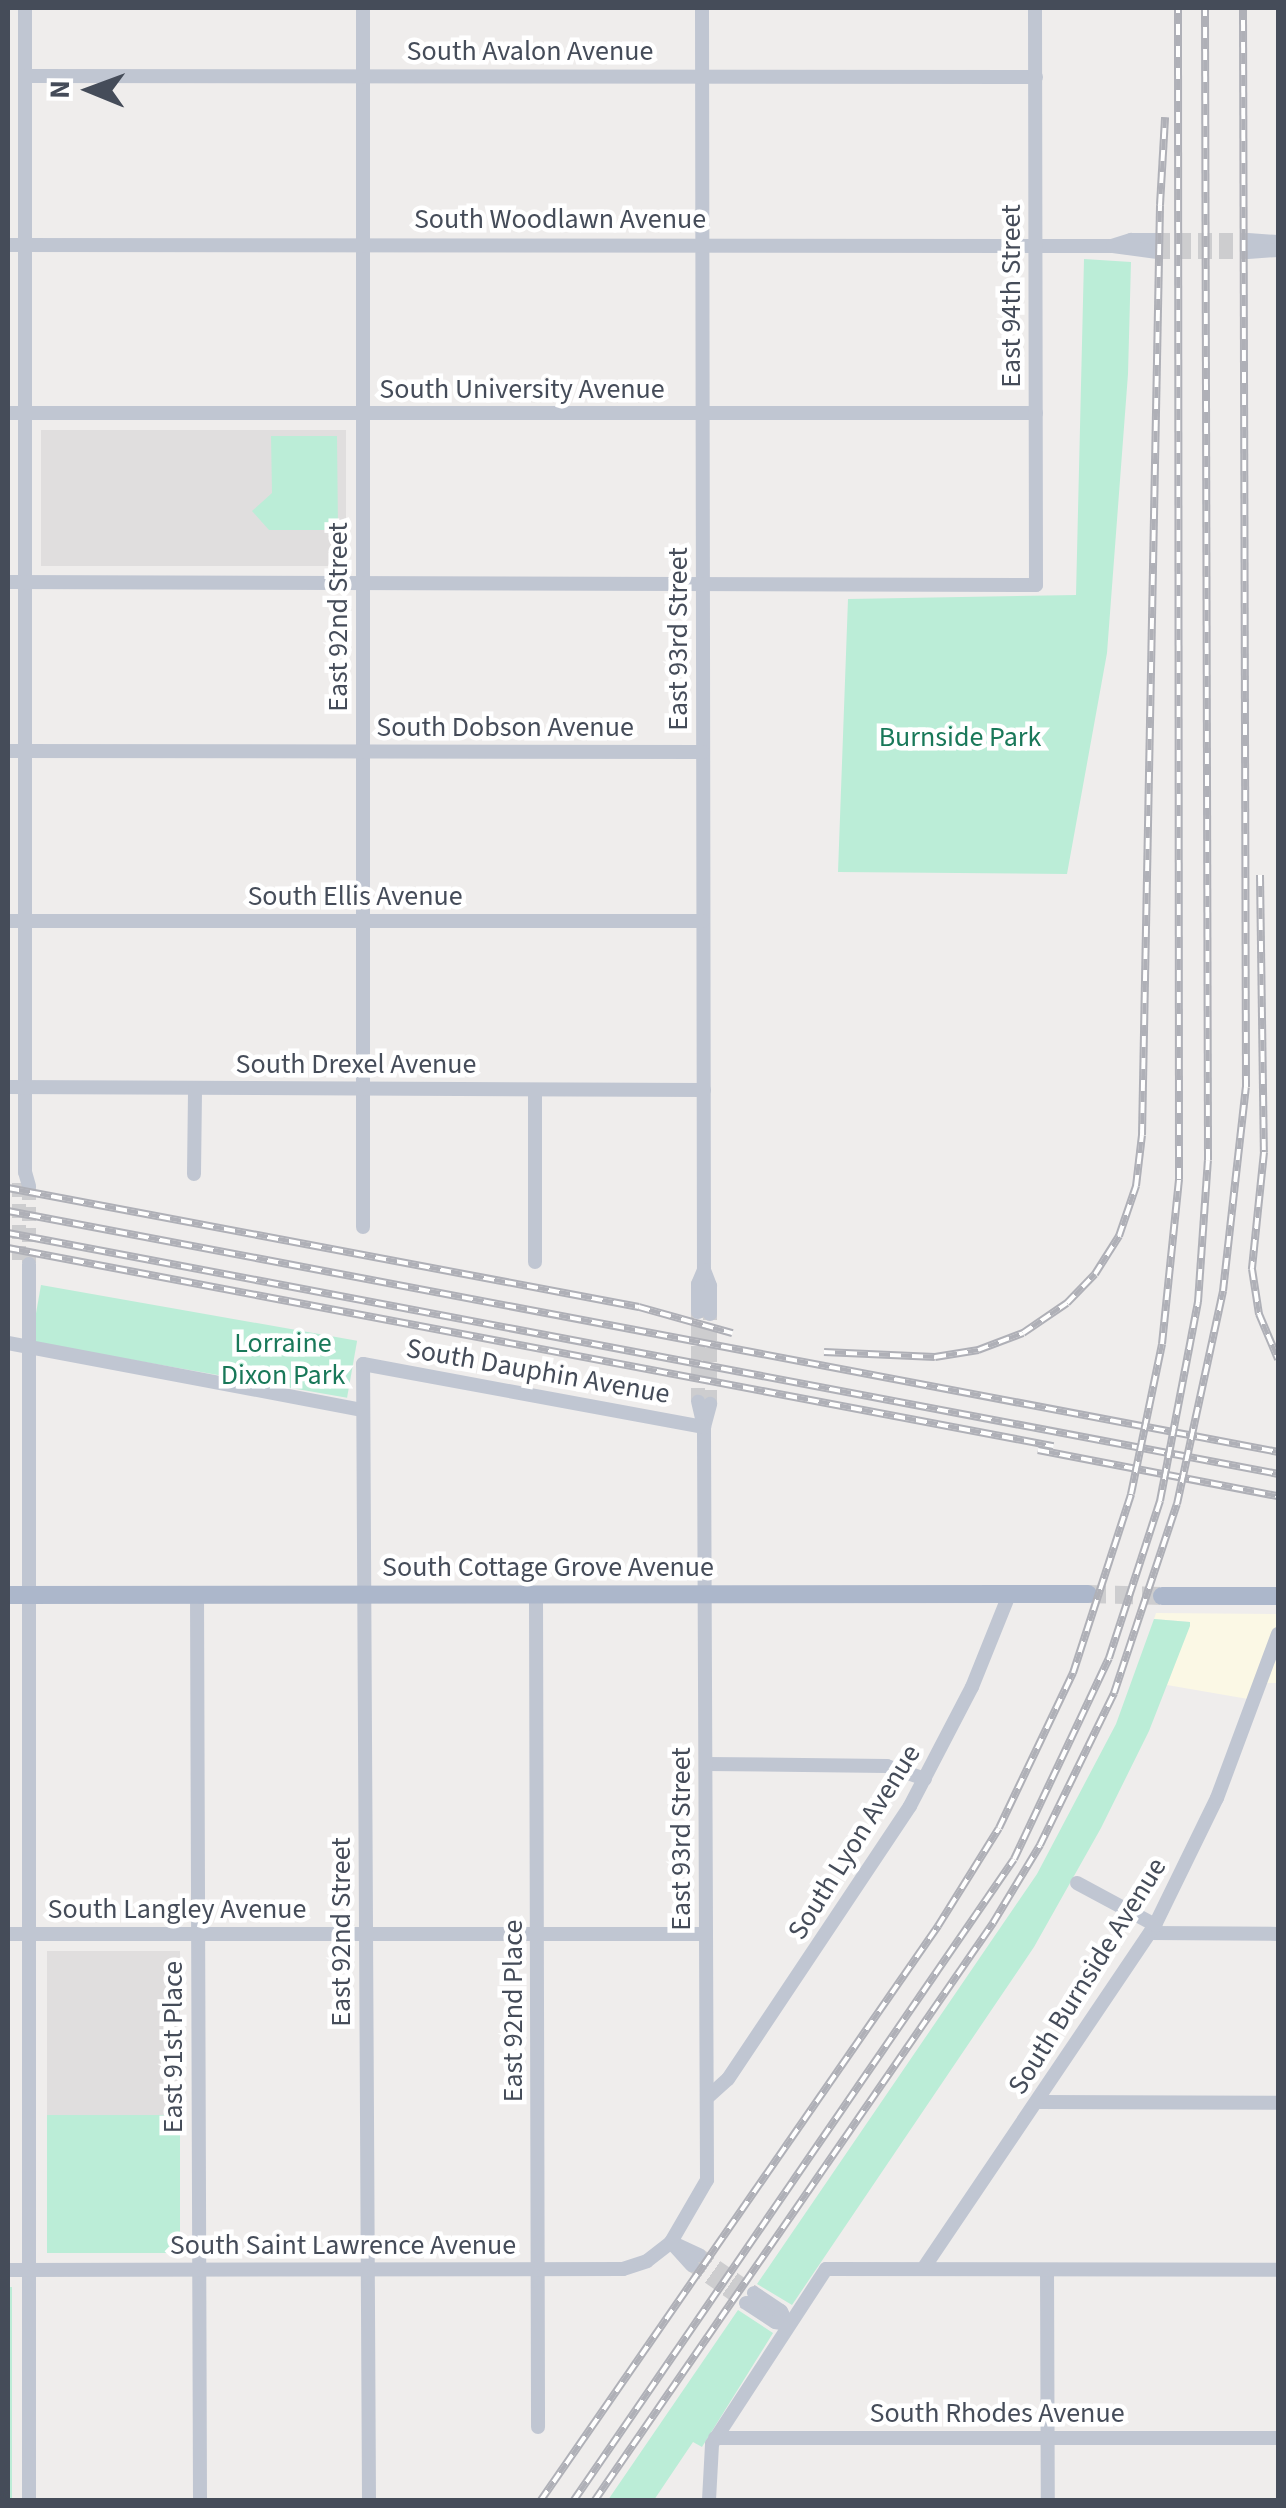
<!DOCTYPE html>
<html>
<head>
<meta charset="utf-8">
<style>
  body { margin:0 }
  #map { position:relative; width:1286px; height:2508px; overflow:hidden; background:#efedec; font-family:"Source Sans 3",sans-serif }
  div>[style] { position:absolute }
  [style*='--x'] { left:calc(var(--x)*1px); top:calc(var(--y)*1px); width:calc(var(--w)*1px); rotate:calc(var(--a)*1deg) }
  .commercial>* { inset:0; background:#fbf8e5 }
  .education>* { inset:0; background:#e0dede; transform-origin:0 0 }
  .green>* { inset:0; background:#bbedd7; transform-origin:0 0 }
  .minor-tunnel>* { height:14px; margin-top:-7px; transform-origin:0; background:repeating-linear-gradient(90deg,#cdcdcf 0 14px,transparent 0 21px) }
  .major-tunnel>* { height:18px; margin-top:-9px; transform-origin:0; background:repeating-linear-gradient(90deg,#cdcdcf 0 18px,transparent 0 27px) }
  .minor>* { height:14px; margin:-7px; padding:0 7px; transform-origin:7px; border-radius:7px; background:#c0c6d2 }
  .major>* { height:18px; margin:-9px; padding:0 9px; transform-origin:9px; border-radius:9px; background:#acb7cb }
  .rail>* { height:8px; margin-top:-4px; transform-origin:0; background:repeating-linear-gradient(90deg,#fff 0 11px,#afb0b7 0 22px); box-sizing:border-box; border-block:2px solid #afb0b7 }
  span { translate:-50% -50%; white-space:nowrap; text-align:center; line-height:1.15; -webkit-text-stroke:9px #fff; paint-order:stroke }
  .street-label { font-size:28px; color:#454c59 }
  .park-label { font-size:28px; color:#197859 }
  .frame { position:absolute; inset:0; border:10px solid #454c59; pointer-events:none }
  .north { position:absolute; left:40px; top:40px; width:100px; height:100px; -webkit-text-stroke:8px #fff; paint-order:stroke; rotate:271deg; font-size:28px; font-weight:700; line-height:40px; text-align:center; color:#454c59 }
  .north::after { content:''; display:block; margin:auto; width:35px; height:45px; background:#454c59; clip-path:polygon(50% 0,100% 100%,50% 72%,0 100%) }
</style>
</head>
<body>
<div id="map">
  <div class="commercial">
    <div style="clip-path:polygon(1156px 1613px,1278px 1614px,1278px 1683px,1254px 1683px,1248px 1699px,1167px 1685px,1190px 1622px,1154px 1619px)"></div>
  </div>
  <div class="education">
    <div style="left:41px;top:430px;width:305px;height:136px"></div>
    <div style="left:47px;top:1951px;width:133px;height:302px"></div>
  </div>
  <div class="green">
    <div style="clip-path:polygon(1084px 259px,1131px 262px,1128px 374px,1107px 653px,1067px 874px,838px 872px,848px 599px,1076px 595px)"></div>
    <div style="clip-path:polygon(271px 436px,337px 436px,338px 530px,269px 530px,252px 511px,272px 493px)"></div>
    <div style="left:41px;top:1285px;width:321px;height:58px;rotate:10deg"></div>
    <div style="clip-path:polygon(1154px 1619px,1190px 1622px,1190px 1626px,1149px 1731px,1101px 1828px,1034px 1947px,792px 2305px,757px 2284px,1037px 1874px,1116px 1724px)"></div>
    <div style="left:47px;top:2115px;width:133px;height:138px"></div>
    <div style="left:8px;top:2287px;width:4px;height:213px"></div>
    <div style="clip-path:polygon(738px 2310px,773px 2333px,702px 2447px,693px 2442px,654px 2500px,608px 2500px)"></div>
  </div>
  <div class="minor-tunnel">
    <div style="--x:1156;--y:240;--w:92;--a:0"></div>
    <div style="--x:1156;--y:252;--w:92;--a:0"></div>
    <div style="--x:19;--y:1183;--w:78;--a:90"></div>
    <div style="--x:29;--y:1186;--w:78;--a:90"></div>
    <div style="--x:698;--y:1402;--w:90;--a:-90"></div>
    <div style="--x:710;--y:1404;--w:90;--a:-90"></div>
    <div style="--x:699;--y:2255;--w:67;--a:34.6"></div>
    <div style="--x:692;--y:2265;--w:66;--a:35.1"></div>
  </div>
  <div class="major-tunnel">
    <div style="--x:1088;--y:1594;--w:74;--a:1.5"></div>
  </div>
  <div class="minor">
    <div style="--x:25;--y:8;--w:1164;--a:90"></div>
    <div style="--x:25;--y:1172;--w:15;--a:74"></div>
    <div style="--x:363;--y:8;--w:1219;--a:90"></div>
    <div style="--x:702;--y:8;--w:1262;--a:89.91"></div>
    <div style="--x:704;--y:1270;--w:17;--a:69"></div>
    <div style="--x:710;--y:1286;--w:28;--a:90"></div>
    <div style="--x:25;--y:76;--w:1011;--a:0.06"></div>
    <div style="--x:1248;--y:240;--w:30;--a:4"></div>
    <div style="--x:8;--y:245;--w:1104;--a:0.05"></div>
    <div style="--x:1112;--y:246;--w:20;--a:-18"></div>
    <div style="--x:1131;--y:240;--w:25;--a:0"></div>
    <div style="--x:1113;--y:246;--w:43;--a:7.9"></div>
    <div style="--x:1248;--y:252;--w:30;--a:-4"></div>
    <div style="--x:8;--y:413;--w:1028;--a:0"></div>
    <div style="--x:8;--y:582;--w:1028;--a:0.17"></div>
    <div style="--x:1036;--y:585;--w:577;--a:-90.1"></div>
    <div style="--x:8;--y:751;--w:695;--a:0.08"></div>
    <div style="--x:8;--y:921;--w:695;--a:0"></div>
    <div style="--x:8;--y:1087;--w:696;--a:0.25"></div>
    <div style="--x:535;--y:1090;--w:172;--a:90"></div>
    <div style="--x:194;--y:1174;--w:86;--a:-89.3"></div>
    <div style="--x:29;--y:1264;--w:1236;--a:90"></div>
    <div style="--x:698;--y:1312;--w:28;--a:-90"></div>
    <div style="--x:698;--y:1284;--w:15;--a:-67"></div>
    <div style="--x:8;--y:1343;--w:361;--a:10.7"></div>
    <div style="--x:704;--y:1427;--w:24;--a:-75"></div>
    <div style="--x:197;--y:1594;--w:906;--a:89.81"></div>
    <div style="--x:536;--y:1595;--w:832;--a:89.86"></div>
    <div style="--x:706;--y:1764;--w:181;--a:0.6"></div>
    <div style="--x:887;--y:1766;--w:40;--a:18.9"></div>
    <div style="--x:1077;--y:1883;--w:89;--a:28.3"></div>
    <div style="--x:1150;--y:1933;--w:128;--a:0.4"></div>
    <div style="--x:8;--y:1934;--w:698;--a:0"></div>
    <div style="--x:709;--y:2096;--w:25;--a:-42"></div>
    <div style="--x:728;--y:2079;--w:328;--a:-56.3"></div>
    <div style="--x:910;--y:1806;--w:134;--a:-62.5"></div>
    <div style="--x:972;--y:1687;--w:99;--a:-68.1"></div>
    <div style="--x:1040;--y:2102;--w:238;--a:0.2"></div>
    <div style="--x:671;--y:2242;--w:31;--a:25"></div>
    <div style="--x:671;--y:2242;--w:31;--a:48"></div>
    <div style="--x:923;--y:2269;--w:415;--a:-56"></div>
    <div style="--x:1155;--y:1925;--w:141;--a:-64"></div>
    <div style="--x:1217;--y:1798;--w:175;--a:-69.6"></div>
    <div style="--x:8;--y:2270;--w:615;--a:-0.09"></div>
    <div style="--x:623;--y:2269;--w:25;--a:-18"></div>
    <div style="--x:647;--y:2261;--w:31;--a:-38"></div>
    <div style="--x:671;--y:2242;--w:72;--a:-59.9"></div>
    <div style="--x:707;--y:2180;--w:753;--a:-90.23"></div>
    <div style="--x:704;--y:1427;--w:26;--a:-103"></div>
    <div style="--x:1047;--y:2270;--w:230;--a:89.8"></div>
    <div style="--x:754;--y:2293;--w:32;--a:34"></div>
    <div style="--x:781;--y:2311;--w:14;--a:65"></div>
    <div style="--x:746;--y:2303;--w:35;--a:33"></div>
    <div style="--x:775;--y:2322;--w:12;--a:9"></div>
    <div style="--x:715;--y:2438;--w:563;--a:0"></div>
    <div style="--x:369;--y:2500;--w:1136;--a:-90.3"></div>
    <div style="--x:363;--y:1364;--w:347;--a:10.5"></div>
    <div style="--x:709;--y:2500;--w:56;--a:-86.9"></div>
    <div style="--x:712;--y:2444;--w:209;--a:-56.9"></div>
    <div style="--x:826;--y:2269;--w:452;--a:0.1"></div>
  </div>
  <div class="major">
    <div style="--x:8;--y:1595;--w:1080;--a:-0.05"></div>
    <div style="--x:1162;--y:1596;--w:116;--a:0"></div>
  </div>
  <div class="rail">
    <div style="--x:1260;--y:875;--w:277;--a:89.2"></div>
    <div style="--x:1264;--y:1152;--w:118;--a:95.9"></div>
    <div style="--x:1252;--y:1269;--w:46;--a:81.2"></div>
    <div style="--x:1259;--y:1314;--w:49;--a:67.1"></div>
    <div style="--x:8;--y:1188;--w:642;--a:10.68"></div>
    <div style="--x:639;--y:1307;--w:97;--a:15.6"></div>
    <div style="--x:8;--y:1211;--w:1293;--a:10.74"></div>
    <div style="--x:8;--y:1233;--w:1293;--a:10.74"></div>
    <div style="--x:8;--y:1248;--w:1064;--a:10.73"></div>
    <div style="--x:824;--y:1352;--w:111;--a:2.6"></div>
    <div style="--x:935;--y:1357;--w:44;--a:-9.2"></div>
    <div style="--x:978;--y:1350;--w:48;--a:-20.7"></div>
    <div style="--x:1023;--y:1333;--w:53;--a:-34.3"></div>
    <div style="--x:1067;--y:1303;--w:40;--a:-46"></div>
    <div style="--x:1095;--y:1274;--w:45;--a:-57.7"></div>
    <div style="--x:1119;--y:1236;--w:53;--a:-71.2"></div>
    <div style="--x:1136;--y:1186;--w:51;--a:-83.3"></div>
    <div style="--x:1142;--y:1135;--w:930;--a:-88.89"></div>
    <div style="--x:1160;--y:205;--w:88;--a:-86.7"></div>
    <div style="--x:1038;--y:1450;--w:244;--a:10.9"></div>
    <div style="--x:541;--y:2500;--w:698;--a:-55.33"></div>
    <div style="--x:938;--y:1926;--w:115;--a:-58.1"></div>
    <div style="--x:999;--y:1828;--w:172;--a:-64.5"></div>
    <div style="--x:1073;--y:1673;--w:188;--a:-72"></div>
    <div style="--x:1131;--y:1494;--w:153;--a:-78.3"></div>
    <div style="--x:1162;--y:1344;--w:166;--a:-84.1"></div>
    <div style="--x:1179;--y:1179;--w:1171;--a:-90.05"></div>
    <div style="--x:574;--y:2500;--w:777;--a:-55.53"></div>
    <div style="--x:1014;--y:1859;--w:222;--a:-64.7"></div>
    <div style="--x:1109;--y:1658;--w:165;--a:-72"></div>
    <div style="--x:1160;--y:1501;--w:203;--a:-79.2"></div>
    <div style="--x:1198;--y:1302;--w:142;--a:-86"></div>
    <div style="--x:1208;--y:1160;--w:1152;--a:-90.15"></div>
    <div style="--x:595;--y:2500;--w:701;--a:-55.4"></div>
    <div style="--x:993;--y:1923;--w:91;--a:-58.9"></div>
    <div style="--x:1040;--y:1845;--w:169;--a:-64"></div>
    <div style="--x:1114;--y:1693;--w:199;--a:-71.6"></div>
    <div style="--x:1177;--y:1504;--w:218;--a:-77.8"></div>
    <div style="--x:1223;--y:1291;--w:205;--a:-83.6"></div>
    <div style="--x:1246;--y:1087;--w:1079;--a:-90.16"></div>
  </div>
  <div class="street-label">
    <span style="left:530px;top:51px">South Avalon Avenue</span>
    <span style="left:560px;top:219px">South Woodlawn Avenue</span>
    <span style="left:1011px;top:296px;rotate:-90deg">East 94th Street</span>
    <span style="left:522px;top:389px">South University Avenue</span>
    <span style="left:338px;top:617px;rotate:-90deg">East 92nd Street</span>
    <span style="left:678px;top:639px;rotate:-90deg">East 93rd Street</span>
    <span style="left:505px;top:727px">South Dobson Avenue</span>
    <span style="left:355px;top:896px">South Ellis Avenue</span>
    <span style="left:356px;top:1064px">South Drexel Avenue</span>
    <span style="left:538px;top:1371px;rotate:10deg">South Dauphin Avenue</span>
    <span style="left:548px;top:1567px">South Cottage Grove Avenue</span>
    <span style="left:681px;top:1839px;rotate:-90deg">East 93rd Street</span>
    <span style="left:854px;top:1842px;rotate:-58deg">South Lyon Avenue</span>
    <span style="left:177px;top:1909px">South Langley Avenue</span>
    <span style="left:341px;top:1932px;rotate:-90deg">East 92nd Street</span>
    <span style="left:1087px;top:1976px;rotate:-58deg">South Burnside Avenue</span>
    <span style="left:513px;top:2011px;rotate:-90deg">East 92nd Place</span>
    <span style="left:173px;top:2047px;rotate:-90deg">East 91st Place</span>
    <span style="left:343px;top:2245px">South Saint Lawrence Avenue</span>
    <span style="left:997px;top:2413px">South Rhodes Avenue</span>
  </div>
  <div class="park-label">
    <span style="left:960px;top:737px">Burnside Park</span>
    <span style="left:283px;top:1359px">Lorraine<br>Dixon Park</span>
  </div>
  <div class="frame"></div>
  <div class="north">N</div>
</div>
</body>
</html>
